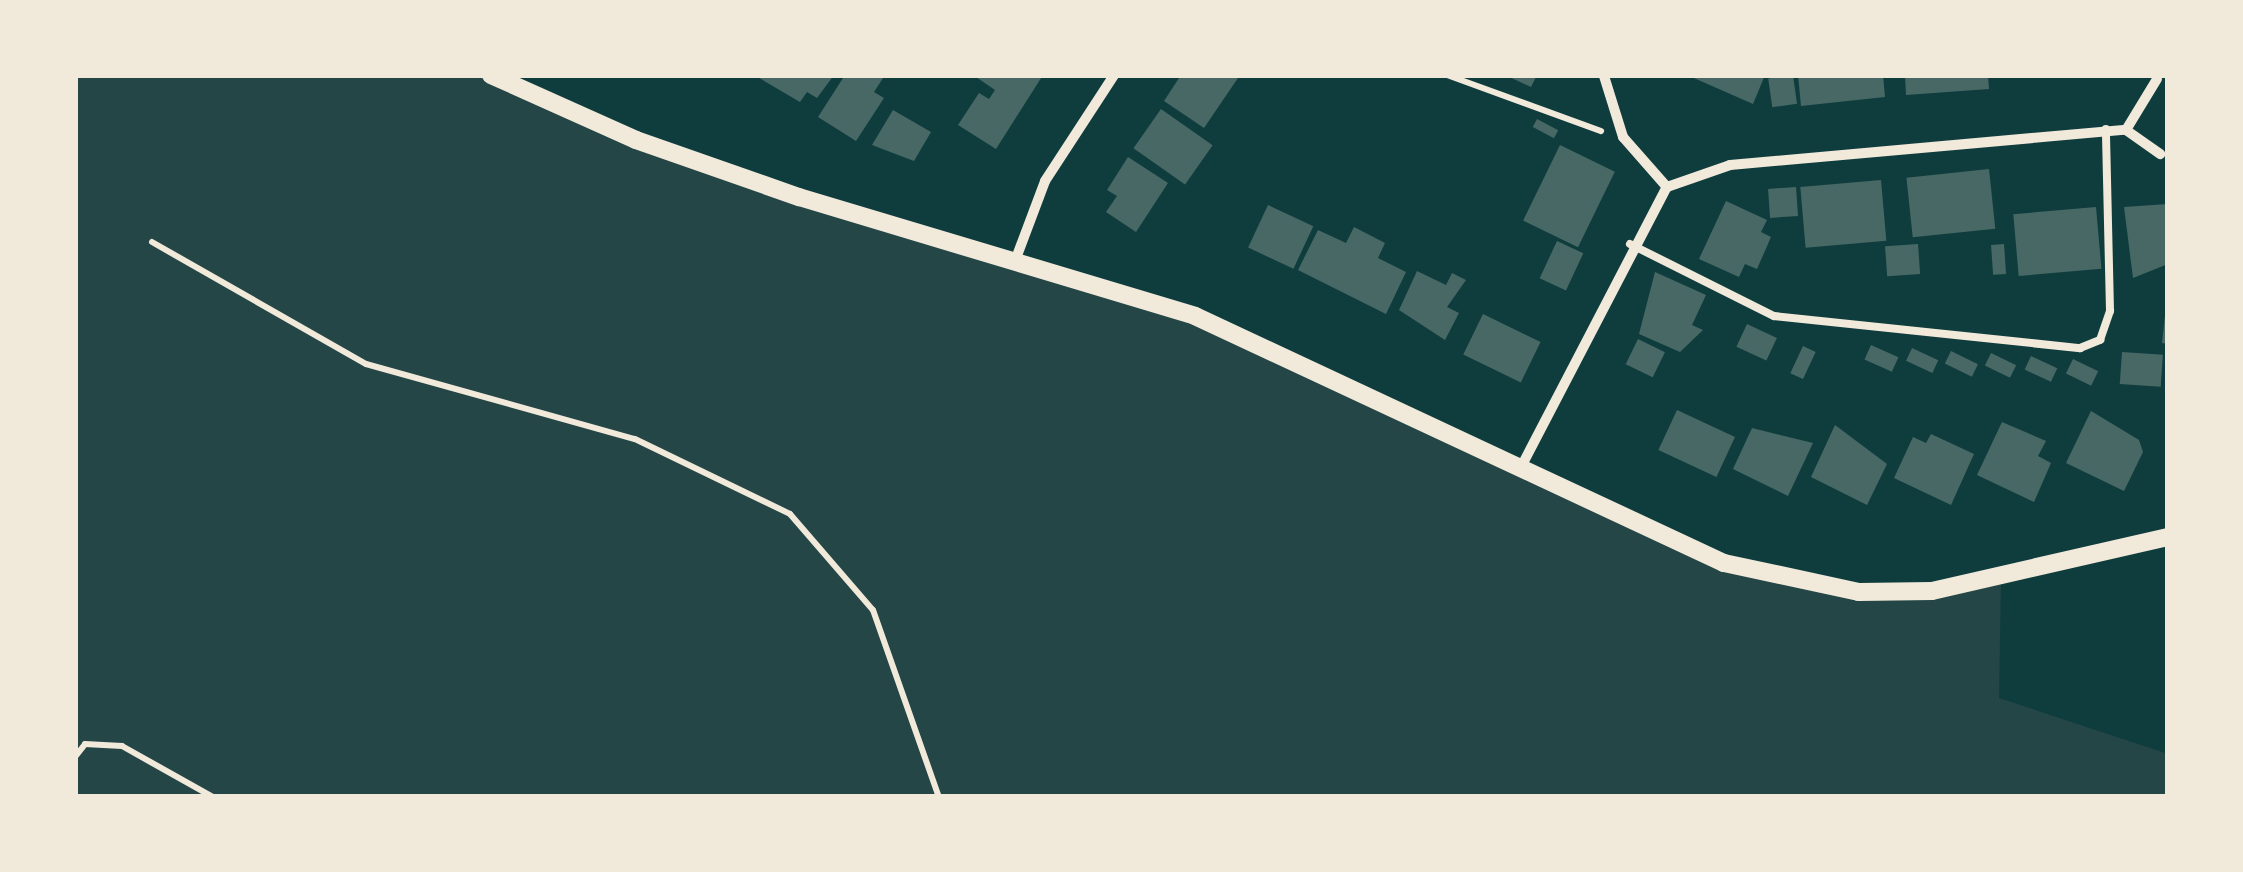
<!DOCTYPE html>
<html>
<head>
<meta charset="utf-8">
<style>
  body { margin:0 }
  #map { position:relative; width:2243px; height:872px; overflow:hidden; background:#0f3d3e; font-family:Rubik,sans-serif }
  div>[style] { position:absolute }
  [style*='--x'] { left:calc(var(--x)*1px); top:calc(var(--y)*1px); width:calc(var(--w)*1px); rotate:calc(var(--a)*1deg) }
  .green>* { inset:0; background:#244646 }
  .building>* { inset:0; background:#486865; transform-origin:0 0 }
  .path>* { height:6px; margin:-3px; padding:0 3px; transform-origin:3px; border-radius:3px; background:#f1e9da }
  .service>* { height:8px; margin:-4px; padding:0 4px; transform-origin:4px; border-radius:4px; background:#f1e9da }
  .minor>* { height:10px; margin:-5px; padding:0 5px; transform-origin:5px; border-radius:5px; background:#f1e9da }
  .tertiary>* { height:18px; margin:-9px; padding:0 9px; transform-origin:9px; border-radius:9px; background:#f1e9da }
  span { translate:-50% -50%; white-space:nowrap; text-align:center; line-height:1.15; -webkit-text-stroke:8px #f1e9da; paint-order:stroke }
  .frame { position:absolute; inset:0; border:78px solid #f1e9da; pointer-events:none }
</style>
</head>
<body>
<div id="map">
  <div class="green">
    <div style="clip-path:polygon(75px 75px,491px 75px,636px 140px,1195px 316px,1724px 563px,1859px 592px,2001px 580px,1999px 698px,2168px 754px,2168px 797px,75px 797px)"></div>
  </div>
  <div class="building">
    <div style="clip-path:polygon(754px 75px,834px 75px,817px 98px,807px 92px,800px 102px)"></div>
    <div style="clip-path:polygon(845px 75px,885px 75px,874px 92px,884px 98px,856px 141px,818px 117px)"></div>
    <div style="clip-path:polygon(973px 75px,1043px 75px,996px 149px,958px 125px,979px 93px,989px 99px,995px 90px)"></div>
    <div style="clip-path:polygon(1181px 75px,1240px 75px,1204px 128px,1164px 101px)"></div>
    <div style="clip-path:polygon(1505px 75px,1537px 75px,1531px 87px)"></div>
    <div style="clip-path:polygon(1687px 75px,1765px 75px,1753px 104px)"></div>
    <div style="left:1793px;top:75px;width:29px;height:25px;rotate:82deg"></div>
    <div style="clip-path:polygon(1798px 75px,1883px 75px,1885px 97px,1801px 106px)"></div>
    <div style="clip-path:polygon(1905px 75px,1988px 75px,1989px 89px,1906px 95px)"></div>
    <div style="left:1161px;top:109px;width:63px;height:48px;rotate:35deg"></div>
    <div style="clip-path:polygon(893px 110px,931px 132px,914px 161px,872px 145px)"></div>
    <div style="left:1537px;top:119px;width:24px;height:9px;rotate:28deg"></div>
    <div style="left:1560px;top:145px;width:61px;height:84px;rotate:26deg"></div>
    <div style="clip-path:polygon(1128px 157px,1168px 183px,1136px 232px,1106px 212px,1117px 196px,1107px 190px)"></div>
    <div style="left:1989px;top:169px;width:60px;height:83px;rotate:84deg"></div>
    <div style="left:1881px;top:180px;width:61px;height:81px;rotate:85deg"></div>
    <div style="left:1796px;top:187px;width:29px;height:28px;rotate:86deg"></div>
    <div style="clip-path:polygon(1726px 201px,1767px 220px,1761px 232px,1771px 237px,1757px 269px,1745px 264px,1739px 277px,1699px 259px)"></div>
    <div style="clip-path:polygon(2168px 204px,2168px 264px,2133px 278px,2124px 207px)"></div>
    <div style="left:1268px;top:205px;width:50px;height:47px;rotate:25deg"></div>
    <div style="left:2096px;top:207px;width:62px;height:83px;rotate:85deg"></div>
    <div style="clip-path:polygon(1354px 227px,1385px 243px,1378px 258px,1406px 272px,1386px 314px,1298px 270px,1318px 230px,1346px 243px)"></div>
    <div style="left:1557px;top:241px;width:29px;height:41px;rotate:25deg"></div>
    <div style="left:1918px;top:244px;width:30px;height:33px;rotate:86deg"></div>
    <div style="left:2004px;top:244px;width:30px;height:13px;rotate:86deg"></div>
    <div style="clip-path:polygon(1417px 271px,1446px 285px,1452px 273px,1466px 280px,1447px 307px,1459px 313px,1445px 340px,1399px 310px)"></div>
    <div style="clip-path:polygon(1655px 272px,1706px 295px,1692px 325px,1703px 330px,1680px 352px,1639px 334px)"></div>
    <div style="left:1483px;top:314px;width:64px;height:45px;rotate:26deg"></div>
    <div style="clip-path:polygon(2165px 315px,2168px 316px,2168px 344px,2162px 343px)"></div>
    <div style="left:1747px;top:324px;width:33px;height:25px;rotate:25deg"></div>
    <div style="left:1638px;top:339px;width:30px;height:28px;rotate:26deg"></div>
    <div style="left:1871px;top:345px;width:30px;height:16px;rotate:24deg"></div>
    <div style="left:1803px;top:346px;width:14px;height:30px;rotate:25deg"></div>
    <div style="left:1912px;top:348px;width:29px;height:14px;rotate:25deg"></div>
    <div style="left:1951px;top:351px;width:30px;height:14px;rotate:26deg"></div>
    <div style="left:2122px;top:352px;width:41px;height:32px;rotate:4deg"></div>
    <div style="left:1991px;top:353px;width:28px;height:14px;rotate:26deg"></div>
    <div style="left:2031px;top:356px;width:29px;height:15px;rotate:25deg"></div>
    <div style="left:2073px;top:359px;width:28px;height:16px;rotate:26deg"></div>
    <div style="left:1677px;top:410px;width:64px;height:44px;rotate:25deg"></div>
    <div style="clip-path:polygon(2091px 411px,2139px 440px,2143px 452px,2124px 491px,2066px 463px)"></div>
    <div style="clip-path:polygon(2002px 422px,2046px 441px,2038px 456px,2051px 463px,2034px 502px,1977px 475px)"></div>
    <div style="clip-path:polygon(1835px 425px,1887px 464px,1867px 505px,1811px 477px)"></div>
    <div style="clip-path:polygon(1752px 428px,1813px 443px,1788px 496px,1733px 469px)"></div>
    <div style="clip-path:polygon(1931px 434px,1974px 454px,1951px 505px,1894px 478px,1913px 437px,1926px 443px)"></div>
  </div>
  <div class="path">
    <div style="--x:1447;--y:75;--w:164;--a:20"></div>
    <div style="--x:152;--y:242;--w:246;--a:29.7"></div>
    <div style="--x:366;--y:364;--w:279;--a:15.6"></div>
    <div style="--x:635;--y:439;--w:172;--a:25.8"></div>
    <div style="--x:790;--y:514;--w:127;--a:49.2"></div>
    <div style="--x:873;--y:610;--w:198;--a:70.6"></div>
    <div style="--x:75;--y:757;--w:16;--a:-52"></div>
    <div style="--x:85;--y:744;--w:37;--a:3"></div>
    <div style="--x:122;--y:746;--w:104;--a:29.3"></div>
  </div>
  <div class="service">
    <div style="--x:1630;--y:244;--w:161;--a:26.6"></div>
    <div style="--x:1774;--y:316;--w:308;--a:6"></div>
    <div style="--x:2080;--y:348;--w:22;--a:-22"></div>
    <div style="--x:2100;--y:340;--w:31;--a:-71"></div>
    <div style="--x:2110;--y:311;--w:182;--a:-91.3"></div>
  </div>
  <div class="minor">
    <div style="--x:1604;--y:76;--w:64;--a:72.7"></div>
    <div style="--x:1623;--y:137;--w:67;--a:48.7"></div>
    <div style="--x:2157;--y:79;--w:60;--a:121.3"></div>
    <div style="--x:2126;--y:130;--w:42;--a:35.2"></div>
    <div style="--x:1015;--y:261;--w:85;--a:-69.4"></div>
    <div style="--x:1045;--y:181;--w:126;--a:-56.9"></div>
    <div style="--x:1520;--y:469;--w:318;--a:-62.5"></div>
    <div style="--x:1667;--y:187;--w:67;--a:-19.2"></div>
    <div style="--x:1730;--y:165;--w:398;--a:-5.1"></div>
  </div>
  <div class="tertiary">
    <div style="--x:491;--y:75;--w:159;--a:24.1"></div>
    <div style="--x:636;--y:140;--w:173;--a:19.3"></div>
    <div style="--x:799;--y:197;--w:413;--a:16.7"></div>
    <div style="--x:1195;--y:316;--w:584;--a:25.03"></div>
    <div style="--x:1724;--y:563;--w:138;--a:12.1"></div>
    <div style="--x:1859;--y:592;--w:73;--a:-0.8"></div>
    <div style="--x:1932;--y:591;--w:242;--a:-12.9"></div>
  </div>
  <div class="frame"></div>
</div>
</body>
</html>
